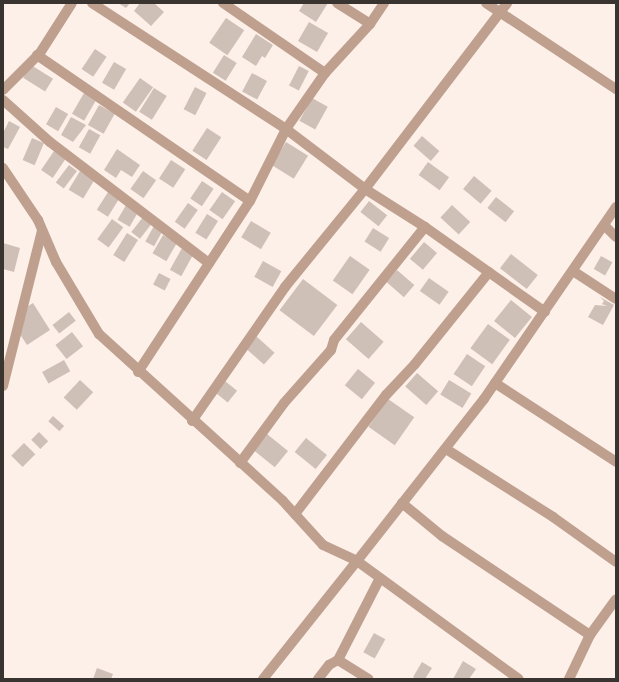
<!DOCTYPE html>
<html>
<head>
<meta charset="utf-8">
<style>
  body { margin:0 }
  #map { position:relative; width:619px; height:682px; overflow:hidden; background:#fdf0e9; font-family:"Noto Sans",sans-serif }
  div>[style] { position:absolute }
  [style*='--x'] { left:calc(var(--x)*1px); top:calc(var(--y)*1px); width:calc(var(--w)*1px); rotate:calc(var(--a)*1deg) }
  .building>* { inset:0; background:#cfc0b7; transform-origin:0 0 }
  .minor>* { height:10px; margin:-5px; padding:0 5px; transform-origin:5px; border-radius:5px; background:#bfa08f }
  span { translate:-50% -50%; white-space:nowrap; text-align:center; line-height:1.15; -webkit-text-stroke:3px #fff; paint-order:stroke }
  .frame { position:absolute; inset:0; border:4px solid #3a3430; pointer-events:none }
</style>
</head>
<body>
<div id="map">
  <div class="building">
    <div style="clip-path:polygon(118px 3px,130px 3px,126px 8px)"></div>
    <div style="clip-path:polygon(140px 3px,154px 3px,164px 12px,151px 26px,134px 11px)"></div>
    <div style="clip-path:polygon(304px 3px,328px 3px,316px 22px,299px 11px)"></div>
    <div style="left:226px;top:18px;width:22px;height:30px;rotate:34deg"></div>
    <div style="left:309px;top:22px;width:22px;height:22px;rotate:30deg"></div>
    <div style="clip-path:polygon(256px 34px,273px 45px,265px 58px,262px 56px,256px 66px,242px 57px)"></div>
    <div style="left:95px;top:49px;width:14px;height:24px;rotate:34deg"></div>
    <div style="left:224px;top:55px;width:15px;height:21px;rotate:32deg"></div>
    <div style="left:114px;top:62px;width:14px;height:24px;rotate:30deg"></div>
    <div style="left:31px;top:65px;width:26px;height:15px;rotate:32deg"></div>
    <div style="left:299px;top:66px;width:11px;height:22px;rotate:27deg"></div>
    <div style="left:252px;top:73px;width:17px;height:21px;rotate:28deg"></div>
    <div style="left:140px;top:78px;width:16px;height:30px;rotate:35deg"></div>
    <div style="left:195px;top:87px;width:13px;height:25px;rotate:27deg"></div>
    <div style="left:154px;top:88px;width:15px;height:28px;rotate:32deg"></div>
    <div style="left:84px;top:93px;width:14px;height:24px;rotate:30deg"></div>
    <div style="left:312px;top:98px;width:18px;height:26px;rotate:29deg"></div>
    <div style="left:99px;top:105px;width:18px;height:23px;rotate:29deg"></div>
    <div style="left:56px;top:107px;width:14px;height:20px;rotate:30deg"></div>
    <div style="clip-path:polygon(71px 117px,86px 125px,73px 142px,61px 135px)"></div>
    <div style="clip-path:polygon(9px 121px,20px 127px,8px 149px,3px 147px,3px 133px)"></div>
    <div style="left:207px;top:128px;width:17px;height:27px;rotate:33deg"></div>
    <div style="left:89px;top:129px;width:13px;height:21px;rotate:29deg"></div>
    <div style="left:422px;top:136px;width:23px;height:13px;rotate:41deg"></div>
    <div style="left:32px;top:138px;width:13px;height:24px;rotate:23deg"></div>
    <div style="left:286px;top:142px;width:26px;height:27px;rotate:32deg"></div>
    <div style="clip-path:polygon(117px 149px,140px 165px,132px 177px,121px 170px,116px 178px,104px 170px)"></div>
    <div style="left:54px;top:151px;width:14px;height:23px;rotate:34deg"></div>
    <div style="left:171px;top:160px;width:17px;height:22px;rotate:33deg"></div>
    <div style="left:428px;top:162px;width:26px;height:16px;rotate:36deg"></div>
    <div style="left:69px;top:165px;width:10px;height:22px;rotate:37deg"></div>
    <div style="left:80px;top:171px;width:17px;height:22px;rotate:31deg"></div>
    <div style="left:143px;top:171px;width:16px;height:22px;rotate:35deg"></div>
    <div style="left:474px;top:176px;width:23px;height:17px;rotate:40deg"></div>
    <div style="left:202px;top:181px;width:14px;height:21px;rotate:34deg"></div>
    <div style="left:108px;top:192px;width:13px;height:21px;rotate:32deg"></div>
    <div style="left:222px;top:192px;width:16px;height:22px;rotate:35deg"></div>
    <div style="left:496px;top:197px;width:23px;height:14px;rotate:38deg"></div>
    <div style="left:369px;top:201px;width:23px;height:14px;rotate:38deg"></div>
    <div style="left:188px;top:203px;width:12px;height:23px;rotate:35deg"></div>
    <div style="left:126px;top:205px;width:14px;height:17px;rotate:30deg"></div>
    <div style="left:452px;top:205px;width:25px;height:17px;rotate:43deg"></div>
    <div style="left:207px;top:214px;width:13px;height:22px;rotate:32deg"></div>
    <div style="left:143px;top:217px;width:11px;height:19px;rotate:38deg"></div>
    <div style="left:112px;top:219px;width:14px;height:25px;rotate:36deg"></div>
    <div style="left:251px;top:221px;width:23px;height:19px;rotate:31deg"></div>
    <div style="left:155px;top:224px;width:10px;height:20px;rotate:29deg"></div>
    <div style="left:373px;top:228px;width:19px;height:16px;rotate:32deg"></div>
    <div style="left:127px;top:233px;width:13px;height:26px;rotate:32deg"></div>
    <div style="left:163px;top:235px;width:16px;height:21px;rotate:30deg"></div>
    <div style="left:424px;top:242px;width:17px;height:22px;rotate:40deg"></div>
    <div style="clip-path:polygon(3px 243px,20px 248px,14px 272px,3px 269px)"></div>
    <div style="left:182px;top:248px;width:13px;height:25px;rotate:29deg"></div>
    <div style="left:511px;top:254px;width:34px;height:18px;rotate:38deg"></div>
    <div style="left:350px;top:256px;width:24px;height:30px;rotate:35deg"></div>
    <div style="left:601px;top:256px;width:13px;height:15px;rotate:29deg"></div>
    <div style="left:263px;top:261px;width:21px;height:18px;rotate:29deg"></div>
    <div style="left:397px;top:270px;width:23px;height:16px;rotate:41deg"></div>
    <div style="left:159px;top:273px;width:13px;height:13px;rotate:27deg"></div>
    <div style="left:429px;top:278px;width:24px;height:16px;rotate:35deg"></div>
    <div style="left:303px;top:279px;width:43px;height:39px;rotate:37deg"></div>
    <div style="clip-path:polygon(600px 297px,614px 305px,603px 325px,588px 317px,595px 305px,607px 306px,602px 304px,604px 301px)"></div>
    <div style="left:511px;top:300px;width:27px;height:27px;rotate:39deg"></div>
    <div style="clip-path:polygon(33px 303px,50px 330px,27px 345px,18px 331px,25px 308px)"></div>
    <div style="left:69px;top:312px;width:11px;height:21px;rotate:52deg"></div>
    <div style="left:361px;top:322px;width:30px;height:23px;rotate:41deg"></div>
    <div style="left:488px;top:324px;width:27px;height:30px;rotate:36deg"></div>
    <div style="left:72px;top:332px;width:18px;height:21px;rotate:52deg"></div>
    <div style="left:256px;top:336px;width:25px;height:16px;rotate:42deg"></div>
    <div style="left:467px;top:354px;width:22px;height:24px;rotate:34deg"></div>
    <div style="left:64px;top:360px;width:13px;height:25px;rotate:61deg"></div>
    <div style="left:358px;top:369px;width:22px;height:21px;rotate:39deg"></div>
    <div style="left:417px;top:373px;width:28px;height:18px;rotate:41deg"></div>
    <div style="left:220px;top:377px;width:22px;height:15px;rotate:39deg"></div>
    <div style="left:80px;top:380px;width:18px;height:24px;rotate:43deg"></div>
    <div style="left:449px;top:380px;width:26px;height:17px;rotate:31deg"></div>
    <div style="left:388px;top:399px;width:32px;height:34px;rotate:35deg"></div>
    <div style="left:53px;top:416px;width:15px;height:7px;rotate:42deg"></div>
    <div style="left:39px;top:432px;width:13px;height:11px;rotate:45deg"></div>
    <div style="left:267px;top:434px;width:27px;height:21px;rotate:39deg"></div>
    <div style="left:306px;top:438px;width:27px;height:18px;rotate:39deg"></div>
    <div style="left:24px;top:443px;width:16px;height:18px;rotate:45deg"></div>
    <div style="left:374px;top:633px;width:13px;height:22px;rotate:29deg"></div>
    <div style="clip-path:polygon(463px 661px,476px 669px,469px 679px,453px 679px)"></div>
    <div style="clip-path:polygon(422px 662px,432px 668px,425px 679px,416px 679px,413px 677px)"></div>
    <div style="clip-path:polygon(97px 668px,113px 674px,111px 679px,93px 679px)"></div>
  </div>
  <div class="minor">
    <div style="--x:92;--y:3;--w:231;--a:33"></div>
    <div style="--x:286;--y:129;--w:99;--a:37.2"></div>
    <div style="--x:365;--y:189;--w:71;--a:32.3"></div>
    <div style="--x:425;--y:227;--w:147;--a:35.3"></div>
    <div style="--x:223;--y:3;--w:124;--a:34.5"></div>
    <div style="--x:337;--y:3;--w:39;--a:32"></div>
    <div style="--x:486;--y:3;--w:156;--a:33.5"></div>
    <div style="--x:37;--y:55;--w:258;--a:34.4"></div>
    <div style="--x:3;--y:90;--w:52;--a:-45"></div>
    <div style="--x:40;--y:53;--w:59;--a:-57.4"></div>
    <div style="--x:3;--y:100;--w:63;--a:41.8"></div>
    <div style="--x:50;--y:142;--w:200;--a:37.3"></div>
    <div style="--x:3;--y:168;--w:63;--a:56.1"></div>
    <div style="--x:38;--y:220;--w:46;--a:66.8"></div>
    <div style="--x:56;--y:262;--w:84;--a:59.2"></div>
    <div style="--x:99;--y:334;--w:248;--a:42.2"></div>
    <div style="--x:283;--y:501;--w:59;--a:47.7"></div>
    <div style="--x:323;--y:545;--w:38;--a:25"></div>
    <div style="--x:357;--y:561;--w:206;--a:-51.9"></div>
    <div style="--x:484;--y:399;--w:233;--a:-55.5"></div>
    <div style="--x:604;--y:225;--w:17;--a:45"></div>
    <div style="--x:573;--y:271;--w:51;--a:33.1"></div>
    <div style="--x:138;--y:372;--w:204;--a:-56.8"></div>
    <div style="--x:250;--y:201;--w:80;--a:-63.4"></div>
    <div style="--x:286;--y:129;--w:68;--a:-55.1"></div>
    <div style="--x:325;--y:73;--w:67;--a:-47.4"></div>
    <div style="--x:370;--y:24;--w:25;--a:-56"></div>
    <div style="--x:495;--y:383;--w:145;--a:33.1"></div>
    <div style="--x:3;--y:386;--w:160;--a:-75.9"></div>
    <div style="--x:192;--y:421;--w:163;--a:-55.2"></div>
    <div style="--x:285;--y:287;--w:127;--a:-50.8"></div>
    <div style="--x:365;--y:189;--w:234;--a:-52.6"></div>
    <div style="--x:446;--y:449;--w:127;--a:32.4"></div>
    <div style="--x:553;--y:517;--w:77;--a:35.5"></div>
    <div style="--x:240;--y:463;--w:74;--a:-53.7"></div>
    <div style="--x:284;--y:403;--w:71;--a:-48.4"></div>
    <div style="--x:331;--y:350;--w:10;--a:-73"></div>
    <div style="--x:334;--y:340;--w:145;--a:-51.2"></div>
    <div style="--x:402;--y:503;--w:52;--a:39.5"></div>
    <div style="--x:442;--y:536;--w:178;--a:33.8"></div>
    <div style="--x:295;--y:514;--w:150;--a:-52.6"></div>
    <div style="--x:386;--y:395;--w:42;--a:-46.9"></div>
    <div style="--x:415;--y:364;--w:118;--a:-51.2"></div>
    <div style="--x:338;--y:660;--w:36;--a:32"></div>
    <div style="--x:263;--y:679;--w:151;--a:-51.5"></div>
    <div style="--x:357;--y:561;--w:200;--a:36.1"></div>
    <div style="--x:318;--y:679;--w:18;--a:-52"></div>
    <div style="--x:329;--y:665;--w:10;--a:-29"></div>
    <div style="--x:338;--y:660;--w:92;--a:-62.9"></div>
    <div style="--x:569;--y:679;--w:49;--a:-64.5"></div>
    <div style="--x:590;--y:635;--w:44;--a:-54.2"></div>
  </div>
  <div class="frame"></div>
</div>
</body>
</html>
